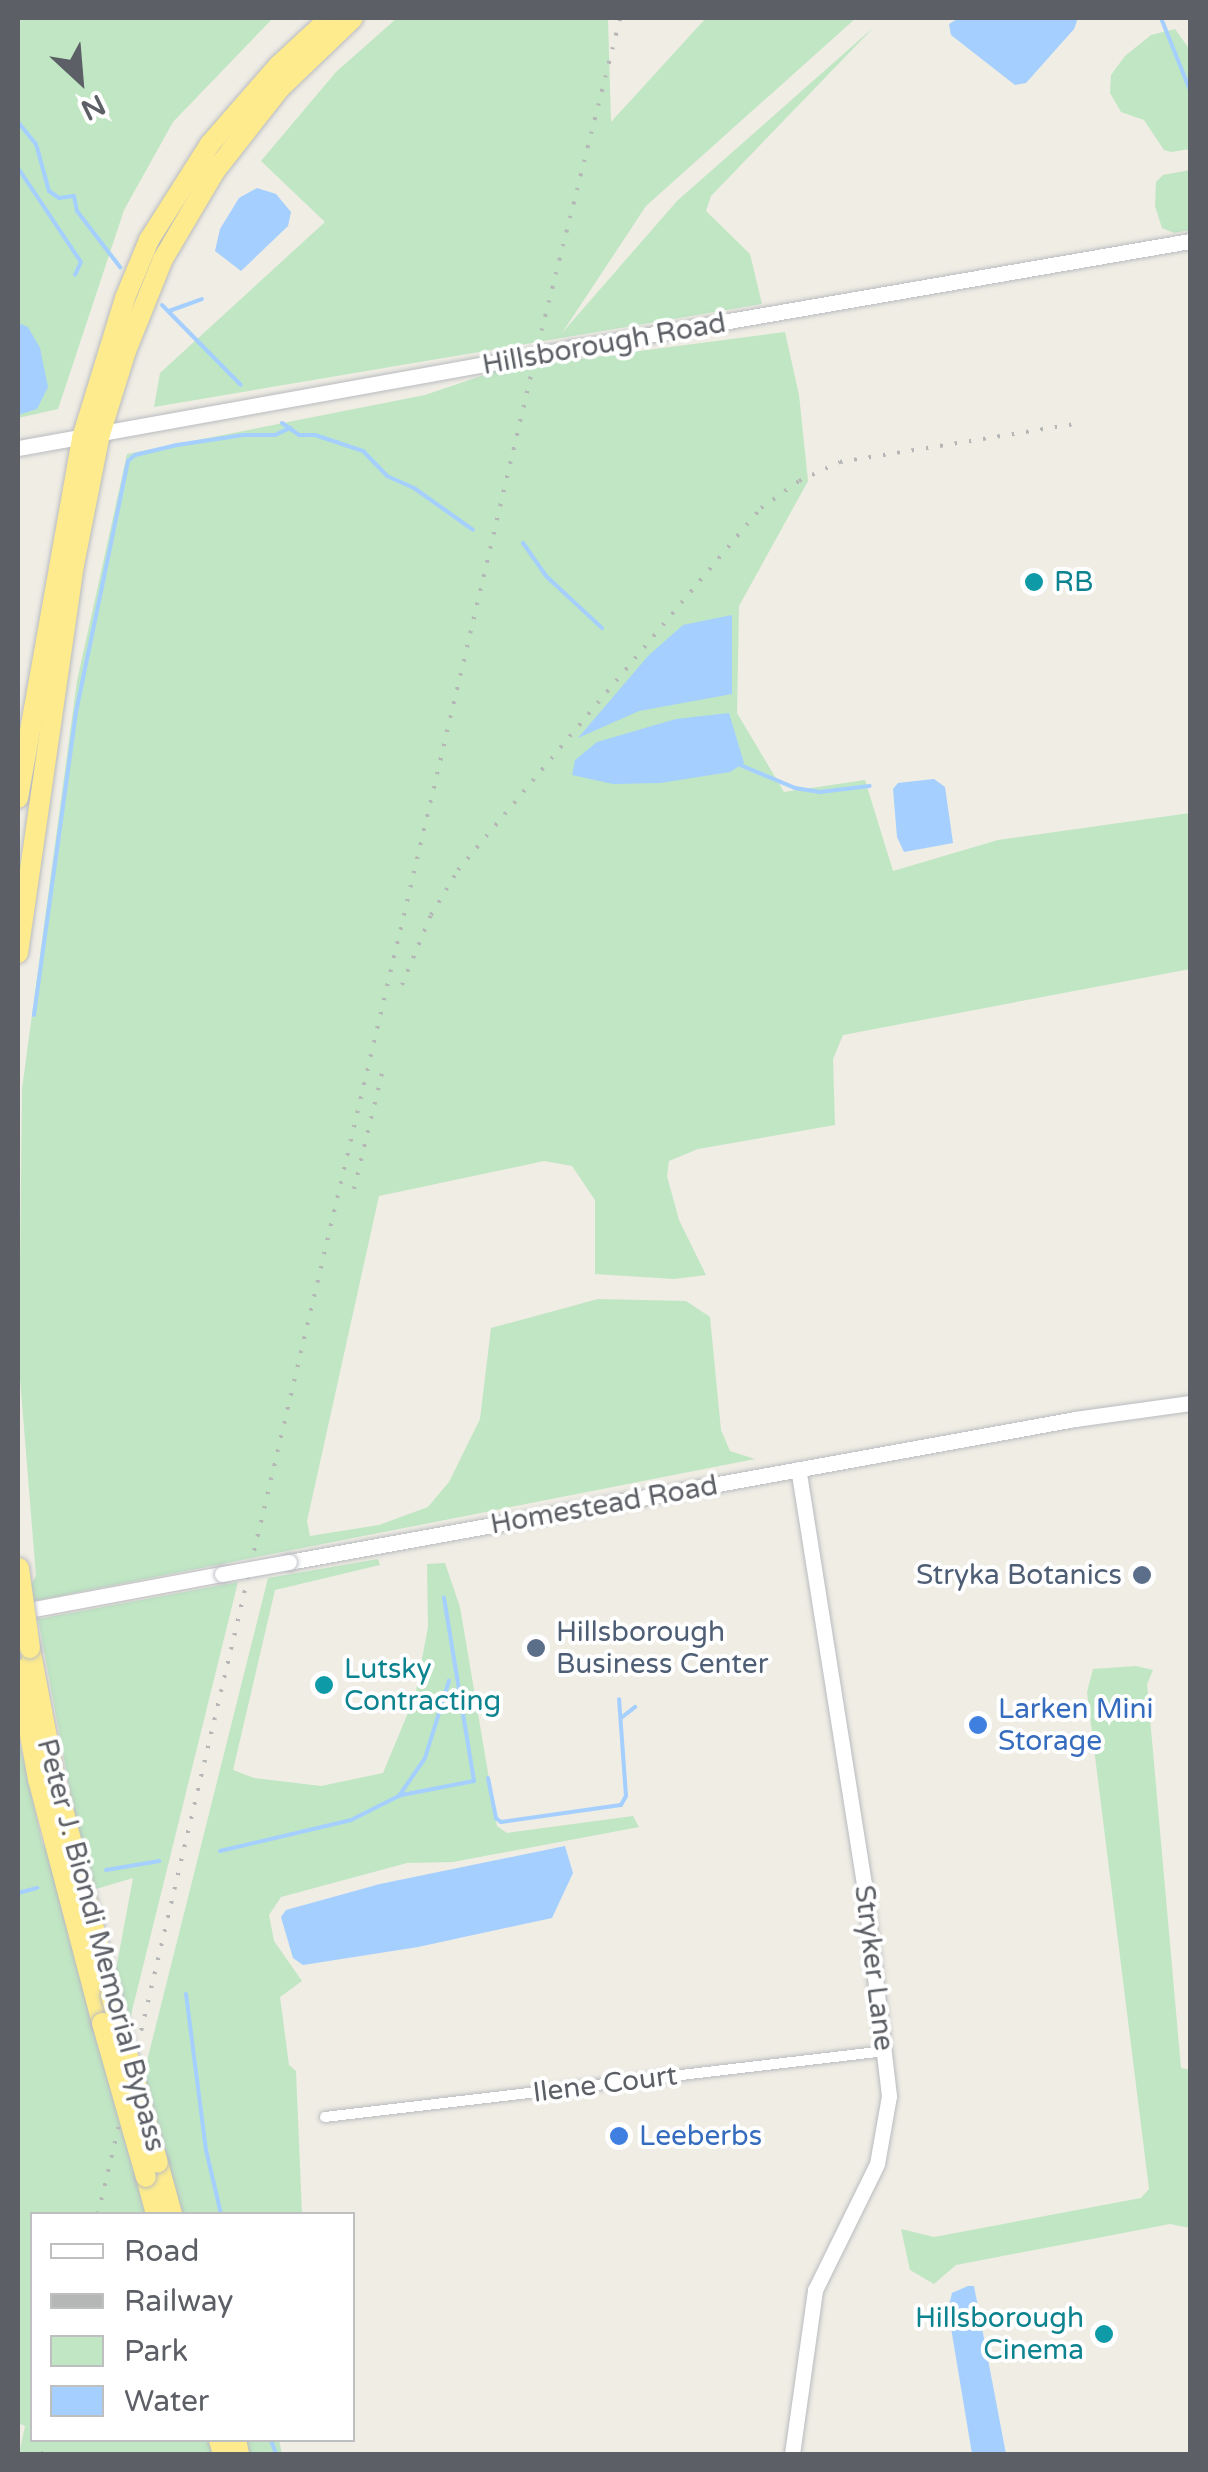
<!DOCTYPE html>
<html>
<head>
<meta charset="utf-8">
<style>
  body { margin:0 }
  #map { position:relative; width:1208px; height:2472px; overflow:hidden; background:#efede4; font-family:"Varela Round",sans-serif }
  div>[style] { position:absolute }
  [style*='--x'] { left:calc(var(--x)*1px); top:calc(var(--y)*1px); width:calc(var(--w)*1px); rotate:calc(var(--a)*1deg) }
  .green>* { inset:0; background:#c0e6c4 }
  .water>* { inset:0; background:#a4cfff }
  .stream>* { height:4px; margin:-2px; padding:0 2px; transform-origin:2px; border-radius:2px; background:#a4cfff }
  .roads { filter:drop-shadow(0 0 2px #b9bbc0) drop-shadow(0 0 2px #b9bbc0) }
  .street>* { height:10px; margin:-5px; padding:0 5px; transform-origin:5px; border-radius:5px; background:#fff }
  .secondary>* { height:15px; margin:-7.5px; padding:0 7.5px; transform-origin:7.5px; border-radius:7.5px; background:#fff }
  .highway>* { height:20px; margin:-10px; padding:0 10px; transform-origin:10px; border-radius:10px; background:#fdeb8d }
  .rail>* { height:4px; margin-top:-2px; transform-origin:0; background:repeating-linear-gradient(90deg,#b5b6b6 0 2.5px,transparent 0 14.5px) }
  .bridges { filter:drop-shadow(0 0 2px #b9bcc2) drop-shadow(0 0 2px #b9bcc2) }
  .secondary-bridge>* { height:15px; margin:-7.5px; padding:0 7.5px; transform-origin:7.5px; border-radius:7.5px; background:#fff }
  .highway-bridge>* { height:20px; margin:-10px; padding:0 10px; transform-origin:10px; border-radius:10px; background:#fdeb8d }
  .dots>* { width:28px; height:28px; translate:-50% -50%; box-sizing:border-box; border:5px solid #fff; border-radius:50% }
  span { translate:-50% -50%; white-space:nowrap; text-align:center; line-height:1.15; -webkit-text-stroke:8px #fff; paint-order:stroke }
  .street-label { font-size:28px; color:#5c5f65 }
  .culture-label { font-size:28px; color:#0d838f }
  .left { translate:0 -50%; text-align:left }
  .right { translate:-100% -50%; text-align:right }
  .service-label { font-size:28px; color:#4e5e75 }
  .shop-label { font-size:28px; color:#366cbe }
  .frame { position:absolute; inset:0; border:20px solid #5c5f65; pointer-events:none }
  .legend { position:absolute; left:30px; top:2212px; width:325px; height:230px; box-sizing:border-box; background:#fff; border:2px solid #bebfc1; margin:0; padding:12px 18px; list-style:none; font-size:30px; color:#5c5f65 }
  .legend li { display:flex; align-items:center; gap:20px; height:50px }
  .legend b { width:50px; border:2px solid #bebfc1 }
  .north { position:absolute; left:30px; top:30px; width:100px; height:100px; -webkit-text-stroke:8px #fff; paint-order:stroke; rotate:154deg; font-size:28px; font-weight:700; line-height:40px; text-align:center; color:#5c5f65 }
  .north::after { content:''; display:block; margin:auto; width:35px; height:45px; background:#5c5f65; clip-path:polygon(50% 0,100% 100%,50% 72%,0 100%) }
</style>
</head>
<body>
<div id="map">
  <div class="green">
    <div style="clip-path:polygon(18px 18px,273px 18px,173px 122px,124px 210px,58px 409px,18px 418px)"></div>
    <div style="clip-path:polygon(397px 18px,608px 18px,611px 122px,706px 18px,856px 18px,646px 206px,562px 333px,677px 201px,874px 27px,711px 196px,706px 211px,750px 254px,762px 304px,154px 407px,160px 373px,325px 222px,261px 161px,336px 72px)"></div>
    <div style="clip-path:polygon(1175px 29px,1190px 50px,1190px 149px,1171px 152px,1164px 150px,1144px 120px,1121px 112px,1110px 93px,1111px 75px,1125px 56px,1151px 35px)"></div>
    <div style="clip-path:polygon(1190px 170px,1190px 230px,1174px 233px,1162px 228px,1155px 206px,1156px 182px,1163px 175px)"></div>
    <div style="clip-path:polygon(785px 332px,799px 395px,808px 481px,739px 606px,737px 713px,784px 792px,865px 780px,893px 871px,998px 840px,1190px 813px,1190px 969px,843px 1035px,833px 1059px,835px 1125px,698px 1149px,669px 1161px,667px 1176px,679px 1220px,706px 1275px,674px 1279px,595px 1274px,595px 1200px,572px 1166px,544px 1161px,379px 1196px,307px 1521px,310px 1536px,379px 1525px,428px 1507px,449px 1482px,480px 1419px,491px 1328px,598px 1299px,686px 1301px,710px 1317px,721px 1430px,730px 1451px,755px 1459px,33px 1601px,31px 1585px,36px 1576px,19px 1366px,22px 1089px,77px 681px,127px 454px,425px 395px,502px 369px)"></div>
    <div style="clip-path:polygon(378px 1559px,380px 1565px,275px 1590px,233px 1770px,254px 1778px,321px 1786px,383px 1773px,415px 1696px,428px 1627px,427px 1564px,445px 1563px,460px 1607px,497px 1826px,507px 1833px,633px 1816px,639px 1827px,453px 1862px,407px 1863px,281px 1897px,269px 1915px,274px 1941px,302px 1981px,280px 1997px,289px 2065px,296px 2071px,302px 2214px,32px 2214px,32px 2440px,279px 2440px,282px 2454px,19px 2454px,25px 2426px,18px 2423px,18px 1736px,43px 1846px,78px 1834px,38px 1619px,238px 1582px,130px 2019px,115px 1975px,133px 1878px,59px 1900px,127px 2141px,268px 1578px)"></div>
    <div style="clip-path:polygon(1136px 1666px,1153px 1670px,1147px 1684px,1181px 2068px,1190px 2070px,1190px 2228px,1170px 2224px,956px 2265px,934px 2284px,910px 2270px,901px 2229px,934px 2237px,1141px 2198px,1149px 2189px,1087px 1692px,1093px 1669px)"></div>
  </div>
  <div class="water">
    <div style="clip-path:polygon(959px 18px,1078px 18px,1074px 29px,1026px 83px,1015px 85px,951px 35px,949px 24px)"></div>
    <div style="clip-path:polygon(257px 188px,276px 194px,291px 212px,288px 226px,241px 271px,215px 251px,220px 229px,239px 198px)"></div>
    <div style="clip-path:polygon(21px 324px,28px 327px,40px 348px,48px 387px,37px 409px,18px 415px,18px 325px)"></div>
    <div style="clip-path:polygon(732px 615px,732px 694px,639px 711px,578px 738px,648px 656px,683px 625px)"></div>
    <div style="clip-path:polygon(729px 713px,744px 763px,730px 772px,660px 783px,613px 784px,572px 775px,575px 760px,597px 742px,676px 719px)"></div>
    <div style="clip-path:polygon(934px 779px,945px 787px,953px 843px,904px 852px,897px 837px,893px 789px,898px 783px)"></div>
    <div style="clip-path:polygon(565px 1846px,573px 1873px,552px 1918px,418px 1947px,303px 1965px,293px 1958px,281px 1917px,286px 1910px,380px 1884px)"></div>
    <div style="clip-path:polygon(968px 2286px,974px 2286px,1006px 2454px,972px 2454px,948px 2310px,952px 2293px)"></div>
  </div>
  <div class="stream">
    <div style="--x:1161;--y:18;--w:78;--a:68.1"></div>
    <div style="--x:18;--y:122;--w:28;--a:51"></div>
    <div style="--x:36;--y:144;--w:49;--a:74.5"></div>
    <div style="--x:49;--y:191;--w:12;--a:35"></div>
    <div style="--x:59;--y:198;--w:15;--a:-8"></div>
    <div style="--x:74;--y:196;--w:15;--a:79"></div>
    <div style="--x:77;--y:211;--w:71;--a:52.5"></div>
    <div style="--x:18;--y:168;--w:113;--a:56.2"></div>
    <div style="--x:81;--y:262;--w:14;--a:115"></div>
    <div style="--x:162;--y:305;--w:112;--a:45.4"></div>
    <div style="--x:169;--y:311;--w:35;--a:-20"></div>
    <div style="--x:282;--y:423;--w:21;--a:35"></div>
    <div style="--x:299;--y:435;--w:16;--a:0"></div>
    <div style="--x:315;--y:435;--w:51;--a:18.4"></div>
    <div style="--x:363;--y:451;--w:35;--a:46"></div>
    <div style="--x:387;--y:476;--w:30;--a:24"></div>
    <div style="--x:414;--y:488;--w:72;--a:35.4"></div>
    <div style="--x:523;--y:543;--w:39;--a:55"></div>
    <div style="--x:545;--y:575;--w:78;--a:42.9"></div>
    <div style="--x:740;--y:765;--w:60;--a:22.7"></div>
    <div style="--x:795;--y:788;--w:25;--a:9"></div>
    <div style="--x:820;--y:792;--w:50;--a:-6.8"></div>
    <div style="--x:34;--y:1015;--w:306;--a:-82.1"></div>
    <div style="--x:76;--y:712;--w:256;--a:-78.3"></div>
    <div style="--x:128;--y:461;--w:9;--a:-41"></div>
    <div style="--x:135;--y:455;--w:43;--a:-13.4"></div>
    <div style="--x:177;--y:445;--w:67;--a:-8.6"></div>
    <div style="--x:243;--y:435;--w:32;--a:0"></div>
    <div style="--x:275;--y:435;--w:17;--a:-25"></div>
    <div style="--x:621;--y:1718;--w:18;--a:-38"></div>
    <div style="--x:488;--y:1778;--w:41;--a:78.7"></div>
    <div style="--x:496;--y:1818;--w:6;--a:39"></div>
    <div style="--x:501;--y:1822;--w:121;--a:-8.1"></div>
    <div style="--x:621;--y:1805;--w:10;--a:-61"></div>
    <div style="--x:626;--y:1796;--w:97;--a:-94.1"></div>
    <div style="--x:402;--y:1795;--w:73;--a:-11"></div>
    <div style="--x:474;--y:1781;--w:186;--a:-99.3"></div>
    <div style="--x:220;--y:1851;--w:135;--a:-13.3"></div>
    <div style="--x:351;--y:1820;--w:54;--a:-26.6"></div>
    <div style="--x:399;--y:1796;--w:46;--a:-55.6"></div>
    <div style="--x:425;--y:1758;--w:81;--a:-72.7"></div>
    <div style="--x:106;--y:1870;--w:54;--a:-9.6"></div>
    <div style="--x:18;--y:1893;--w:20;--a:-15"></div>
    <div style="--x:186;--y:1994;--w:157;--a:82.7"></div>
    <div style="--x:206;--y:2150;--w:66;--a:76.8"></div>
    <div style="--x:271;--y:2440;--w:15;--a:70"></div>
  </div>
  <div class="roads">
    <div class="street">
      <div style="--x:325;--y:2117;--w:564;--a:-6.72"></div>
    </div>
    <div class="secondary">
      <div style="--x:573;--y:348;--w:626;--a:-9.84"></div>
      <div style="--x:18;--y:448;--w:492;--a:-10.2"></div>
      <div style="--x:289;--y:1562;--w:799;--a:-10.31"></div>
      <div style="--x:1075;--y:1419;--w:116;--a:-7.9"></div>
      <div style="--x:18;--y:1612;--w:208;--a:-10.6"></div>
      <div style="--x:792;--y:2454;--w:166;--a:-82"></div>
      <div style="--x:815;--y:2290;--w:140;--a:-63.8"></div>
      <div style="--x:877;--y:2164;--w:69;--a:-80"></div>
      <div style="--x:889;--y:2096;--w:213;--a:-96.7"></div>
      <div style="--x:864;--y:1884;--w:420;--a:-99"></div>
    </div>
    <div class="highway">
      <div style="--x:18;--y:798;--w:366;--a:-79.9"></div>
      <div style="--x:82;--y:438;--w:146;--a:-72.9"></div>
      <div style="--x:125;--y:298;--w:63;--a:-67.5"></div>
      <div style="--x:149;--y:240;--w:114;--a:-57.6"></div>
      <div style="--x:210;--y:144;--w:105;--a:-48.9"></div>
      <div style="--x:279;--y:65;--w:69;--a:-42.7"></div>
      <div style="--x:18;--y:953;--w:392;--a:-81.8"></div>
      <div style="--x:74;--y:565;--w:134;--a:-78.8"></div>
      <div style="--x:100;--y:434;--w:87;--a:-72.6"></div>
      <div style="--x:126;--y:351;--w:99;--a:-68.1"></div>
      <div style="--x:163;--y:259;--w:102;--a:-59.4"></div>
      <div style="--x:215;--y:171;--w:105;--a:-51.9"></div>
      <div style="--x:280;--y:88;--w:101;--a:-43.8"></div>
      <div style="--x:30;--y:1648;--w:128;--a:79.2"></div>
      <div style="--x:54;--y:1774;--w:228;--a:75.5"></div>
      <div style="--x:18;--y:1669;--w:112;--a:79.7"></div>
      <div style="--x:38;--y:1779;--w:252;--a:75.3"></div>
      <div style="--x:158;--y:2163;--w:53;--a:74.6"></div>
      <div style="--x:146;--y:2177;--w:38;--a:75"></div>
      <div style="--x:219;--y:2440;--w:15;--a:74"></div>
      <div style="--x:236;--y:2440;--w:14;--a:78"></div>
    </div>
  </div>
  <div class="rail">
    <div style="--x:402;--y:985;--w:76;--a:-67.5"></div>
    <div style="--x:431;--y:915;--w:52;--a:-59"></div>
    <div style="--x:458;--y:870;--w:472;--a:-50.1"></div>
    <div style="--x:761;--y:508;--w:47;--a:-35.4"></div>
    <div style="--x:799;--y:481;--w:45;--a:-24.9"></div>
    <div style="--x:840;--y:462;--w:243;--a:-9.2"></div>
    <div style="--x:354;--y:1189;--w:119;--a:-76.4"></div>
    <div style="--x:98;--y:2214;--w:1920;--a:-76.75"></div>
    <div style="--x:538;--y:345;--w:337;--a:-75.9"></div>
    <div style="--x:43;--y:2454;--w:14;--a:-78"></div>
  </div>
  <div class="bridges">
    <div class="secondary-bridge">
      <div style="--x:502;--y:361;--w:72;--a:-10.4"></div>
      <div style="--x:222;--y:1574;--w:68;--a:-10.2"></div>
    </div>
    <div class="highway-bridge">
      <div style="--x:19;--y:1568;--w:81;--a:82.2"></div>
      <div style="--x:111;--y:1995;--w:174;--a:74.4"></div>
      <div style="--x:102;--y:2023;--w:160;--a:74.1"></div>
    </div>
  </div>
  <div class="dots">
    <div style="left:1034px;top:582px;background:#0f9aa8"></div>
    <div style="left:1142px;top:1575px;background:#5c6f8a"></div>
    <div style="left:536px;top:1648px;background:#5c6f8a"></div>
    <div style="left:324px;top:1685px;background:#0f9aa8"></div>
    <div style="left:978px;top:1725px;background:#3f7fe0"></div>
    <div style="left:619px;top:2136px;background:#3f7fe0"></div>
    <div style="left:1104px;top:2334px;background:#0f9aa8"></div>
  </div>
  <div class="street-label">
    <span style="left:604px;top:344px;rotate:-10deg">Hillsborough Road</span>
    <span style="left:604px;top:1505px;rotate:-10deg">Homestead Road</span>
    <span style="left:101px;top:1945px;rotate:75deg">Peter J. Biondi Memorial Bypass</span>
    <span style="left:874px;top:1968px;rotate:83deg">Stryker Lane</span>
    <span style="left:605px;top:2084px;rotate:-7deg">Ilene Court</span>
  </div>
  <div class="culture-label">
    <span class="left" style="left:1054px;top:582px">RB</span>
    <span class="left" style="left:344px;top:1685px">Lutsky<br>Contracting</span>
    <span class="right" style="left:1084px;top:2334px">Hillsborough<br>Cinema</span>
  </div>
  <div class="service-label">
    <span class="right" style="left:1122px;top:1575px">Stryka Botanics</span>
    <span class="left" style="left:556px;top:1648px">Hillsborough<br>Business Center</span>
  </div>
  <div class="shop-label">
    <span class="left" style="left:998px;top:1725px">Larken Mini<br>Storage</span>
    <span class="left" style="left:639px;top:2136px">Leeberbs</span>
  </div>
  <div class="frame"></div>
  <ul class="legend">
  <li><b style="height:12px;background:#fff"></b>Road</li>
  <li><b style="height:12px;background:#b5b6b6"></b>Railway</li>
  <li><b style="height:28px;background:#c0e6c4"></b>Park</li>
  <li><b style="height:28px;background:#a4cfff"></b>Water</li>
  </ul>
  <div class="north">N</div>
</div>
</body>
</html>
